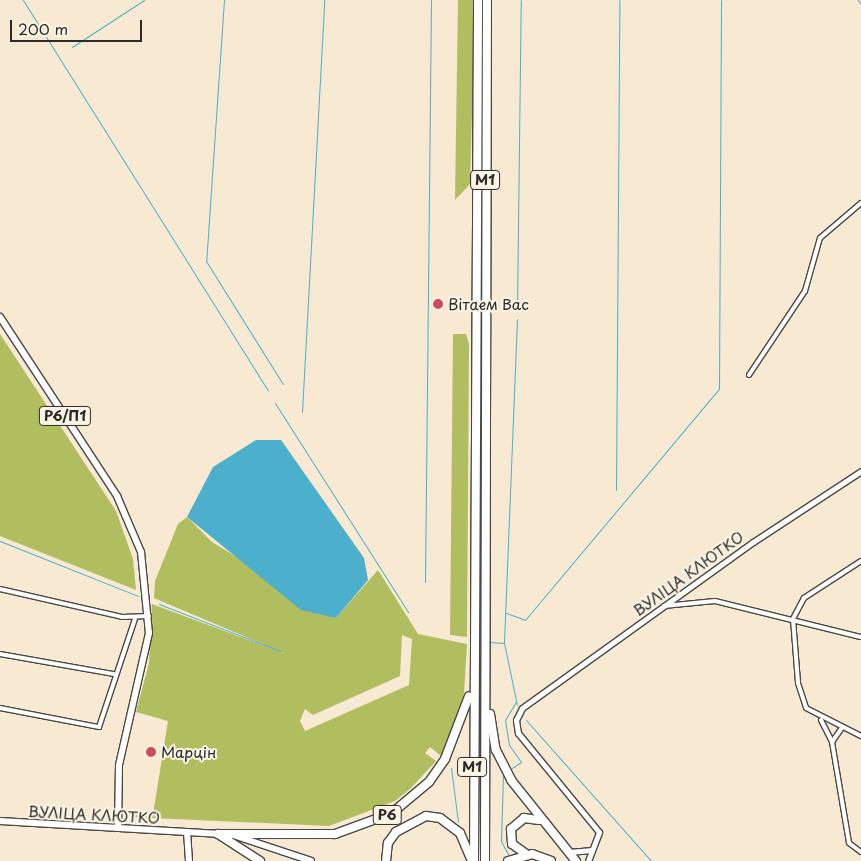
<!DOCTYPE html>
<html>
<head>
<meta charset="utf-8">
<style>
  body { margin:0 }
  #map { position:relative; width:861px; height:861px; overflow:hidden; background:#f7e9d2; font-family:"Playpen Sans",sans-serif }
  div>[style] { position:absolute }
  .green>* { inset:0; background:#b1be5f }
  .water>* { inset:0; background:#4cafcb }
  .stream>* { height:1px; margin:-0.5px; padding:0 0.5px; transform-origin:0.5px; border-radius:0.5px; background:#4cafcb }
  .roads { filter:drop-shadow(1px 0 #4a4844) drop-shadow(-1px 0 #4a4844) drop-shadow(0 1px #4a4844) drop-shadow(0 -1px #4a4844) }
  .minor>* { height:4px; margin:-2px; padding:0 2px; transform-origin:2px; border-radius:2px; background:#fff }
  .tertiary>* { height:5px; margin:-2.5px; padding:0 2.5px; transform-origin:2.5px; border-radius:2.5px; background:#fff }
  .primary>* { height:6px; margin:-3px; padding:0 3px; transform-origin:3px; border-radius:3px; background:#fff }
  .motorway>* { height:8px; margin:-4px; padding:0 4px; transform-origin:4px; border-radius:4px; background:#fff }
  .dots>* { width:14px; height:14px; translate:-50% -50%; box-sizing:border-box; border:2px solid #fcf5e5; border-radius:50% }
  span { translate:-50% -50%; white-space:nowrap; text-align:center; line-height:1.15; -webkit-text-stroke:4px #fcf5e5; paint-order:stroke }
  .shield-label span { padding:1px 4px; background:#fcf5e5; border:1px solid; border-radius:4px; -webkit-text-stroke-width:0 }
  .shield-label { font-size:14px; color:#2b2b2b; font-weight:700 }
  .poi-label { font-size:15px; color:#2b2b2b }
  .left { translate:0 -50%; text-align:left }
  .street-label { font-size:15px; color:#2b2b2b }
  .scale { position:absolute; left:10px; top:20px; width:132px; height:22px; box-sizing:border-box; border:2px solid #2b2b2b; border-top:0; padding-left:6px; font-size:15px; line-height:18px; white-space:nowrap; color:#2b2b2b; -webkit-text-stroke:4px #fcf5e5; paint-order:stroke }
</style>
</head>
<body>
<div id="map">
  <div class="green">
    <i style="clip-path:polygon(458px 0,475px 0,470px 184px,455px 200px)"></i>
    <i style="clip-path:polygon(0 334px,116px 511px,133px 559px,136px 590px,0 536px)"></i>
    <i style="clip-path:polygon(453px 334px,466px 334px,469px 344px,467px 637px,450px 635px)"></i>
    <i style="clip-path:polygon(evenodd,187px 517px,212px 542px,336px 618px,378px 570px,418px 634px,467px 644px,463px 710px,441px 756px,430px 747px,425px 753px,436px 761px,411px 788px,395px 801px,329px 826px,131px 817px,126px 810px,153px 814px,168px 721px,136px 712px,149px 663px,152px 604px,286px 654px,154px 598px,155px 581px,178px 524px,187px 517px,402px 635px,412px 639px,409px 685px,305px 731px,300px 721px,305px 709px,313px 715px,400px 676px,402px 635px)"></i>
  </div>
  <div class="water">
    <i style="clip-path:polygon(256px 440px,281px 440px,364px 558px,368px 580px,336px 618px,301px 610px,187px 517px,213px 467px)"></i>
  </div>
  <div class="stream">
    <i style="left:23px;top:0;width:461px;rotate:57.9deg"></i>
    <i style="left:224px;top:0;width:262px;rotate:93.9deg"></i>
    <i style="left:206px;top:261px;width:145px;rotate:58deg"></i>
    <i style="left:858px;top:0;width:5px;rotate:53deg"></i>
    <i style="left:72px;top:47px;width:86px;rotate:-33.1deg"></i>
    <i style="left:517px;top:308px;width:308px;rotate:-89.3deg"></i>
    <i style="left:517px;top:319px;width:324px;rotate:92.3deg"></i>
    <i style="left:504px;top:643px;width:63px;rotate:78.2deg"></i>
    <i style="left:275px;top:403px;width:248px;rotate:57.5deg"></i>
    <i style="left:302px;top:412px;width:413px;rotate:-86.9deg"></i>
    <i style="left:616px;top:490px;width:490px;rotate:-89.6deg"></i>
    <i style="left:0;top:541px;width:149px;rotate:21.7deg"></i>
    <i style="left:425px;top:582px;width:582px;rotate:-89.41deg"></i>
    <i style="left:159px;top:604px;width:130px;rotate:21.2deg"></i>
    <i style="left:506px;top:613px;width:20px;rotate:20deg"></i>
    <i style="left:525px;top:620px;width:302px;rotate:-50deg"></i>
    <i style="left:719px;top:389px;width:389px;rotate:-89.7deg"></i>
    <i style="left:489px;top:642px;width:15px;rotate:4deg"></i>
    <i style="left:526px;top:720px;width:188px;rotate:48.4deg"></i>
    <i style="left:451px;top:768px;width:54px;rotate:82.6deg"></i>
    <i style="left:512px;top:768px;width:11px;rotate:-34deg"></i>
    <i style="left:521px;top:762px;width:21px;rotate:-125deg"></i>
    <i style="left:509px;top:745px;width:25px;rotate:-99deg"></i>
    <i style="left:505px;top:720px;width:21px;rotate:-59deg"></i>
    <i style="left:503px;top:774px;width:67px;rotate:91.7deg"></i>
    <i style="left:501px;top:841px;width:15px;rotate:62deg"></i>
    <i style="left:723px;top:861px;width:10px"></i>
  </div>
  <div class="roads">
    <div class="minor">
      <i style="left:749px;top:375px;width:101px;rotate:-56.3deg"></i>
      <i style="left:805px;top:291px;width:55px;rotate:-74.2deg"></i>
      <i style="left:820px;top:238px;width:54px;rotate:-40.5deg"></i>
      <i style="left:861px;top:561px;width:68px;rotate:147deg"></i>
      <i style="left:804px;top:598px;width:24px;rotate:118deg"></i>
      <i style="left:793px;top:619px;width:64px;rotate:85.5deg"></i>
      <i style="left:798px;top:683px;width:26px;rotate:72deg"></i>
      <i style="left:806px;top:708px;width:62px;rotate:27deg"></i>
      <i style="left:0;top:589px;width:125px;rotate:12.9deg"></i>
      <i style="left:122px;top:617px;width:27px;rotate:-2deg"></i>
      <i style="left:664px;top:606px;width:51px;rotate:-5.6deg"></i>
      <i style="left:715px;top:601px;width:150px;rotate:13.9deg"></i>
      <i style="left:0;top:654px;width:116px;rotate:10deg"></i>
      <i style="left:0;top:708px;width:101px;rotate:10.9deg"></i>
      <i style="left:99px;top:727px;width:114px;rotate:-71.6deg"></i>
      <i style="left:821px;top:720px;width:25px;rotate:63deg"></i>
      <i style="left:832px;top:742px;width:102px;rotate:80.4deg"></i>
      <i style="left:849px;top:843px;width:15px;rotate:37deg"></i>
      <i style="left:832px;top:742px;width:16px;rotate:-55deg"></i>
    </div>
    <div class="tertiary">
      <i style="left:569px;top:852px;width:23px;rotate:-5deg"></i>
      <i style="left:588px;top:861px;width:31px;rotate:-69deg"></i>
      <i style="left:599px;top:832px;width:128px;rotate:-129.3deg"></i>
      <i style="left:518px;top:733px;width:13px;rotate:-99deg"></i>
      <i style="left:516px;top:720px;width:13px;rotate:-63deg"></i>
      <i style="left:522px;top:708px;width:284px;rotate:-35.7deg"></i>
      <i style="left:753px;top:542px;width:129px;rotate:-33.3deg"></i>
    </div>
    <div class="primary">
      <i style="left:0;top:317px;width:214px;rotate:56.8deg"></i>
      <i style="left:117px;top:496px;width:61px;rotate:66.8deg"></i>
      <i style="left:141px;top:552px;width:81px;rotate:84.4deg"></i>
      <i style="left:149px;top:633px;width:135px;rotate:102.8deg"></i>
      <i style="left:119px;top:765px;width:63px;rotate:90.9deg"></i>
      <i style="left:0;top:821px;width:221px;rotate:3.4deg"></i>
      <i style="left:187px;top:832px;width:29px;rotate:86deg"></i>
      <i style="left:236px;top:836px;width:79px;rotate:18.4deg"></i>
    </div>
    <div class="motorway">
      <i style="left:490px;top:714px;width:36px;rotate:81deg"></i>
      <i style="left:496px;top:750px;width:34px;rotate:63deg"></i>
      <i style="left:511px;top:780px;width:104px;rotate:51.3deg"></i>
      <i style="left:218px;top:834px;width:117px"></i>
      <i style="left:335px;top:834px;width:61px;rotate:-20.2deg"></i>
      <i style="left:392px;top:813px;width:48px;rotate:-40deg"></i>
      <i style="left:429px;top:782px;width:28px;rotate:-55deg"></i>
      <i style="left:445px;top:759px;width:67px;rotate:-69.1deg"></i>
      <i style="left:218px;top:834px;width:50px;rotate:32.7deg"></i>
      <i style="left:526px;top:854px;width:17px;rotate:-144deg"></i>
      <i style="left:512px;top:844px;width:15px;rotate:-94deg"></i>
      <i style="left:511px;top:829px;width:17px;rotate:-40deg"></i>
      <i style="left:524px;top:818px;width:15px;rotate:8deg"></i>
      <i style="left:386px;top:861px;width:18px;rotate:-84deg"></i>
      <i style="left:388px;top:843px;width:14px;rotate:-54deg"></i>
      <i style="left:396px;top:832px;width:34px;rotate:-28deg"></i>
      <i style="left:426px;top:816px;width:14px;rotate:8deg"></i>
      <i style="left:440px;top:818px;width:25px;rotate:37deg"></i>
      <i style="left:460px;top:833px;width:28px;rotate:67deg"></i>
      <i style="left:474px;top:861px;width:861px;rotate:-89.73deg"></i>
      <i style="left:485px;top:861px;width:861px;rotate:-89.87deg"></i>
      <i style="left:508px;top:861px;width:25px;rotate:-16deg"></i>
      <i style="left:532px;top:854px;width:20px;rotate:20deg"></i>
    </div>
  </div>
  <div class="dots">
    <i style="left:438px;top:304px;background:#d1495b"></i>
    <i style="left:151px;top:752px;background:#d1495b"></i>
  </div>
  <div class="shield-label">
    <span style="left:485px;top:180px">М1</span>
    <span style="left:65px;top:416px">Р6/П1</span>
    <span style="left:472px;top:767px">М1</span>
    <span style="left:387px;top:815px">Р6</span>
  </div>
  <div class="poi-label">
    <span class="left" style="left:448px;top:304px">Вітаем Вас</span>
    <span class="left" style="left:161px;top:752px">Марцін</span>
  </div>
  <div class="street-label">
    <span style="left:688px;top:573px;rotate:-36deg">ВУЛІЦА КЛЮТКО</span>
    <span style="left:94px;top:814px;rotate:3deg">ВУЛІЦА КЛЮТКО</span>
  </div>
  <div class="scale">200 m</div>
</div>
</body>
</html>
